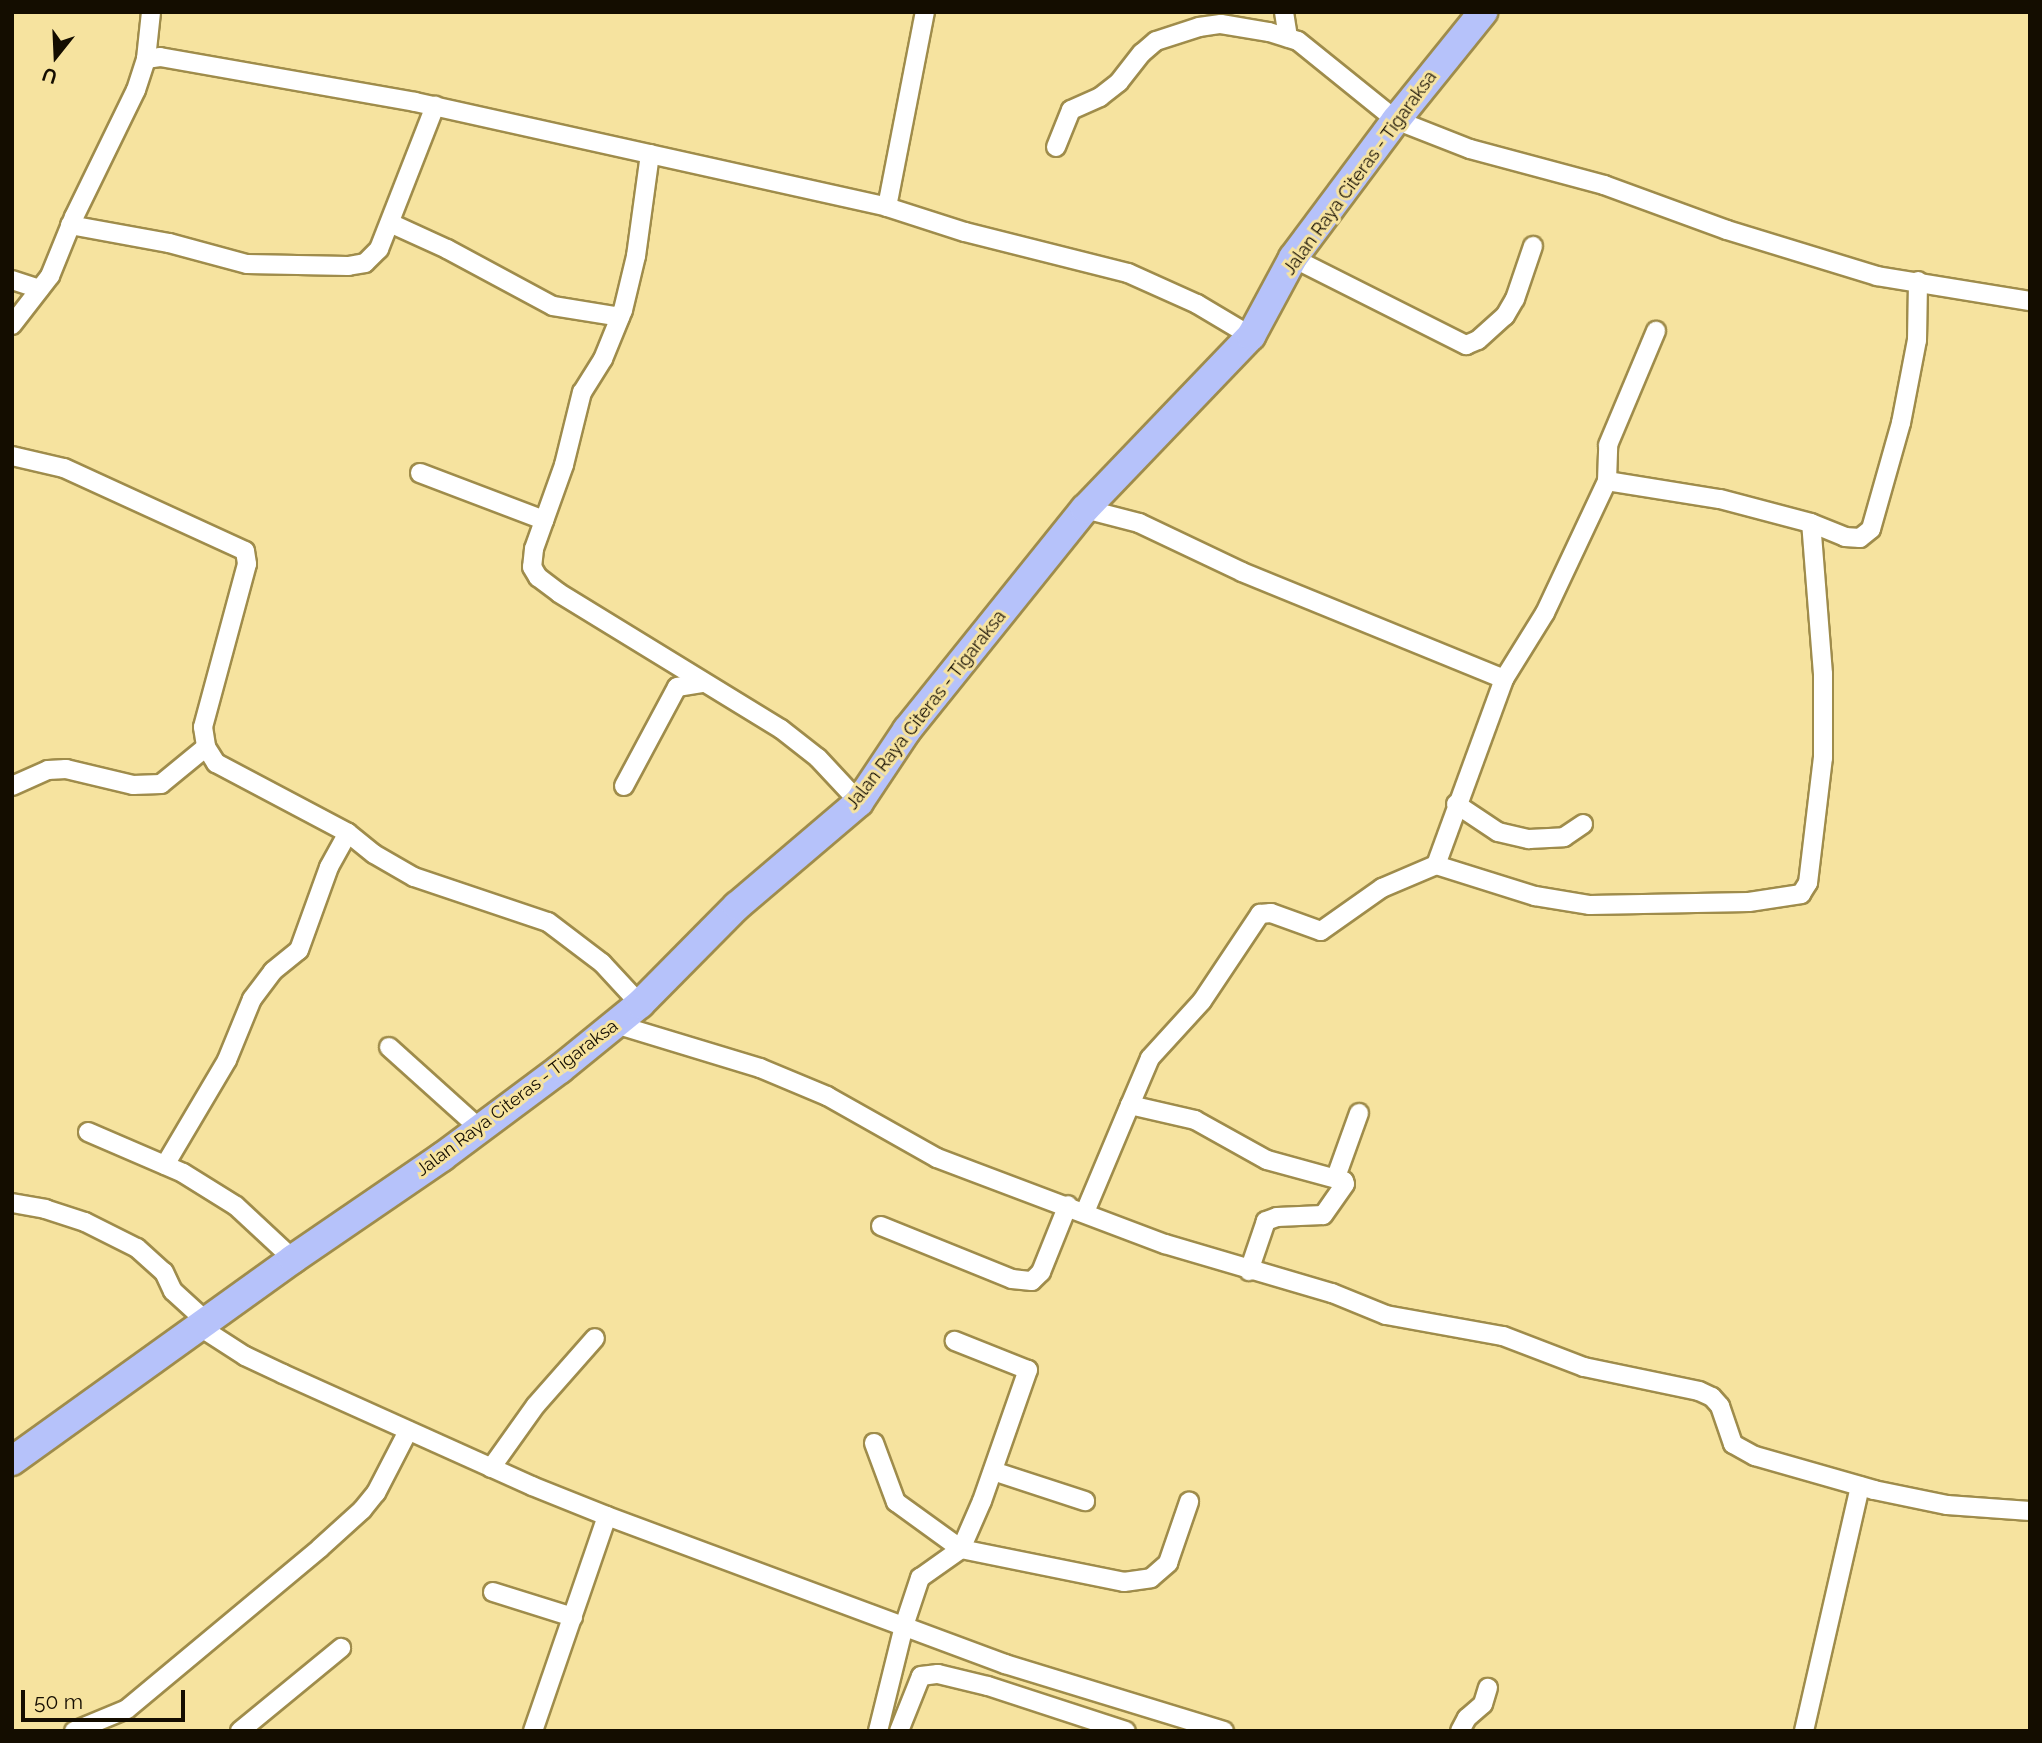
<!DOCTYPE html>
<html>
<head>
<meta charset="utf-8">
<style>
  body { margin:0 }
  #map { position:relative; width:2042px; height:1743px; overflow:hidden; background:#f6e39f; font-family:Raleway,sans-serif }
  div>[style] { position:absolute }
  .roads { filter:drop-shadow(2px 0 #9f8c4b) drop-shadow(-2px 0 #9f8c4b) drop-shadow(0 2px #9f8c4b) drop-shadow(0 -2px #9f8c4b) }
  .minor>* { height:18px; margin:-9px; padding:0 9px; transform-origin:9px; border-radius:9px; background:#fff }
  .primary>* { height:28px; margin:-14px; padding:0 14px; transform-origin:14px; border-radius:14px; background:#b6c2fa }
  span { translate:-50% -50%; white-space:nowrap; text-align:center; line-height:1.15; -webkit-text-stroke:6px #f6e39f; paint-order:stroke }
  .street-label { font-size:18px; color:#140d00 }
  .frame { position:absolute; inset:0; border:14px solid #140d00; pointer-events:none }
  .north { position:absolute; left:21px; top:21px; width:70px; height:70px; -webkit-text-stroke:5px #f6e39f; paint-order:stroke; rotate:198deg; font-size:19px; font-weight:700; line-height:28px; text-align:center; color:#140d00 }
  .north::after { content:''; display:block; margin:auto; width:24px; height:32px; background:#140d00; clip-path:polygon(50% 0,100% 100%,50% 72%,0 100%) }
  .scale { position:absolute; left:21px; top:1690px; width:164px; height:32px; box-sizing:border-box; border:4px solid #140d00; border-top:0; padding-left:9px; font-size:21px; line-height:24px; white-space:nowrap; color:#140d00; -webkit-text-stroke:5px #f6e39f; paint-order:stroke }
</style>
</head>
<body>
<div id="map">
  <div class="roads">
    <div class="minor">
      <i style="left:1284px;top:12px;width:26px;rotate:81deg"></i>
      <i style="left:146px;top:59px;width:14px;rotate:-8deg"></i>
      <i style="left:160px;top:57px;width:259px;rotate:10deg"></i>
      <i style="left:415px;top:102px;width:484px;rotate:12.5deg"></i>
      <i style="left:887px;top:207px;width:82px;rotate:17.8deg"></i>
      <i style="left:965px;top:232px;width:168px;rotate:14.1deg"></i>
      <i style="left:1128px;top:273px;width:76px;rotate:24.2deg"></i>
      <i style="left:1197px;top:304px;width:63px;rotate:30.7deg"></i>
      <i style="left:1056px;top:147px;width:40px;rotate:-68deg"></i>
      <i style="left:1071px;top:110px;width:32px;rotate:-24deg"></i>
      <i style="left:1100px;top:97px;width:24px;rotate:-38deg"></i>
      <i style="left:1119px;top:82px;width:37px;rotate:-52deg"></i>
      <i style="left:1142px;top:53px;width:18px;rotate:-41deg"></i>
      <i style="left:1156px;top:41px;width:45px;rotate:-18deg"></i>
      <i style="left:1199px;top:27px;width:22px;rotate:-8deg"></i>
      <i style="left:1221px;top:24px;width:49px;rotate:9.5deg"></i>
      <i style="left:1269px;top:32px;width:30px;rotate:17deg"></i>
      <i style="left:1298px;top:41px;width:126px;rotate:38.9deg"></i>
      <i style="left:1396px;top:120px;width:79px;rotate:21.4deg"></i>
      <i style="left:1470px;top:149px;width:139px;rotate:15deg"></i>
      <i style="left:1604px;top:185px;width:131px;rotate:20.1deg"></i>
      <i style="left:1727px;top:230px;width:157px;rotate:17deg"></i>
      <i style="left:1877px;top:276px;width:155px;rotate:9.3deg"></i>
      <i style="left:650px;top:154px;width:103px;rotate:97.8deg"></i>
      <i style="left:636px;top:256px;width:56px;rotate:103.5deg"></i>
      <i style="left:623px;top:310px;width:53px;rotate:112.2deg"></i>
      <i style="left:603px;top:359px;width:39px;rotate:122deg"></i>
      <i style="left:582px;top:392px;width:75px;rotate:103.9deg"></i>
      <i style="left:564px;top:465px;width:89px;rotate:109.7deg"></i>
      <i style="left:534px;top:549px;width:18px;rotate:96deg"></i>
      <i style="left:532px;top:567px;width:12px;rotate:59deg"></i>
      <i style="left:538px;top:577px;width:26px;rotate:37deg"></i>
      <i style="left:559px;top:593px;width:260px;rotate:31.5deg"></i>
      <i style="left:781px;top:729px;width:47px;rotate:38.1deg"></i>
      <i style="left:818px;top:758px;width:60px;rotate:47deg"></i>
      <i style="left:887px;top:207px;width:199px;rotate:-79deg"></i>
      <i style="left:390px;top:223px;width:63px;rotate:24.5deg"></i>
      <i style="left:447px;top:249px;width:120px;rotate:28.3deg"></i>
      <i style="left:553px;top:306px;width:68px;rotate:9.3deg"></i>
      <i style="left:70px;top:225px;width:101px;rotate:10.3deg"></i>
      <i style="left:169px;top:243px;width:81px;rotate:15.1deg"></i>
      <i style="left:247px;top:264px;width:101px;rotate:1.1deg"></i>
      <i style="left:348px;top:266px;width:17px;rotate:-10deg"></i>
      <i style="left:365px;top:263px;width:20px;rotate:-45deg"></i>
      <i style="left:379px;top:249px;width:154px;rotate:-68.6deg"></i>
      <i style="left:1293px;top:258px;width:194px;rotate:26.7deg"></i>
      <i style="left:1466px;top:345px;width:13px;rotate:-23deg"></i>
      <i style="left:1478px;top:340px;width:36px;rotate:-42deg"></i>
      <i style="left:1505px;top:316px;width:20px;rotate:-60deg"></i>
      <i style="left:1515px;top:299px;width:56px;rotate:-71.2deg"></i>
      <i style="left:12px;top:280px;width:29px;rotate:18deg"></i>
      <i style="left:12px;top:325px;width:62px;rotate:-52.2deg"></i>
      <i style="left:50px;top:276px;width:64px;rotate:-67.9deg"></i>
      <i style="left:74px;top:217px;width:141px;rotate:-64deg"></i>
      <i style="left:136px;top:90px;width:33px;rotate:-72deg"></i>
      <i style="left:146px;top:59px;width:47px;rotate:-83.9deg"></i>
      <i style="left:12px;top:456px;width:53px;rotate:13deg"></i>
      <i style="left:64px;top:468px;width:199px;rotate:24.6deg"></i>
      <i style="left:245px;top:551px;width:13px;rotate:81deg"></i>
      <i style="left:247px;top:564px;width:169px;rotate:105.1deg"></i>
      <i style="left:203px;top:727px;width:20px;rotate:81deg"></i>
      <i style="left:206px;top:747px;width:19px;rotate:58deg"></i>
      <i style="left:216px;top:763px;width:149px;rotate:27.9deg"></i>
      <i style="left:348px;top:833px;width:33px;rotate:39deg"></i>
      <i style="left:374px;top:854px;width:46px;rotate:29.9deg"></i>
      <i style="left:414px;top:877px;width:141px;rotate:18.6deg"></i>
      <i style="left:548px;top:922px;width:68px;rotate:37.2deg"></i>
      <i style="left:602px;top:963px;width:56px;rotate:47.2deg"></i>
      <i style="left:420px;top:473px;width:133px;rotate:20.8deg"></i>
      <i style="left:1607px;top:481px;width:114px;rotate:9.1deg"></i>
      <i style="left:1720px;top:499px;width:94px;rotate:14.8deg"></i>
      <i style="left:1811px;top:523px;width:37px;rotate:22deg"></i>
      <i style="left:1845px;top:537px;width:15px;rotate:4deg"></i>
      <i style="left:1860px;top:538px;width:14px;rotate:-39deg"></i>
      <i style="left:1871px;top:529px;width:110px;rotate:-74.2deg"></i>
      <i style="left:1901px;top:423px;width:85px;rotate:-79.1deg"></i>
      <i style="left:1917px;top:340px;width:59px;rotate:-89deg"></i>
      <i style="left:1085px;top:509px;width:56px;rotate:14.5deg"></i>
      <i style="left:1139px;top:523px;width:114px;rotate:25.4deg"></i>
      <i style="left:1242px;top:572px;width:283px;rotate:22.2deg"></i>
      <i style="left:12px;top:786px;width:39px;rotate:-24deg"></i>
      <i style="left:48px;top:770px;width:18px;rotate:-3deg"></i>
      <i style="left:66px;top:769px;width:69px;rotate:13.4deg"></i>
      <i style="left:133px;top:785px;width:28px;rotate:-2deg"></i>
      <i style="left:161px;top:784px;width:58px;rotate:-39.4deg"></i>
      <i style="left:624px;top:786px;width:112px;rotate:-61.8deg"></i>
      <i style="left:677px;top:687px;width:25px;rotate:-9deg"></i>
      <i style="left:1456px;top:804px;width:50px;rotate:33.7deg"></i>
      <i style="left:1498px;top:832px;width:32px;rotate:13deg"></i>
      <i style="left:1529px;top:839px;width:35px;rotate:-3deg"></i>
      <i style="left:1564px;top:837px;width:23px;rotate:-34deg"></i>
      <i style="left:1436px;top:865px;width:104px;rotate:17.4deg"></i>
      <i style="left:1535px;top:896px;width:56px;rotate:9.3deg"></i>
      <i style="left:1590px;top:905px;width:159px;rotate:-1.1deg"></i>
      <i style="left:1749px;top:902px;width:53px;rotate:-8.7deg"></i>
      <i style="left:1801px;top:894px;width:13px;rotate:-58deg"></i>
      <i style="left:1808px;top:883px;width:126px;rotate:-83.2deg"></i>
      <i style="left:1823px;top:758px;width:84px;rotate:-90deg"></i>
      <i style="left:1823px;top:674px;width:151px;rotate:-94.5deg"></i>
      <i style="left:615px;top:1024px;width:152px;rotate:16.9deg"></i>
      <i style="left:760px;top:1068px;width:73px;rotate:22.7deg"></i>
      <i style="left:827px;top:1096px;width:126px;rotate:29.4deg"></i>
      <i style="left:937px;top:1158px;width:244px;rotate:20.7deg"></i>
      <i style="left:1165px;top:1244px;width:174px;rotate:16.4deg"></i>
      <i style="left:1332px;top:1293px;width:58px;rotate:22.2deg"></i>
      <i style="left:1386px;top:1315px;width:119px;rotate:10.2deg"></i>
      <i style="left:1503px;top:1336px;width:87px;rotate:20.9deg"></i>
      <i style="left:1584px;top:1367px;width:117px;rotate:11.8deg"></i>
      <i style="left:1699px;top:1391px;width:14px;rotate:25deg"></i>
      <i style="left:1712px;top:1397px;width:12px;rotate:48deg"></i>
      <i style="left:1720px;top:1406px;width:40px;rotate:71.1deg"></i>
      <i style="left:1733px;top:1444px;width:25px;rotate:29deg"></i>
      <i style="left:1755px;top:1456px;width:124px;rotate:15.9deg"></i>
      <i style="left:1874px;top:1490px;width:75px;rotate:11.6deg"></i>
      <i style="left:1947px;top:1505px;width:83px;rotate:4.1deg"></i>
      <i style="left:389px;top:1047px;width:122px;rotate:42deg"></i>
      <i style="left:1130px;top:1105px;width:51px;rotate:-66.9deg"></i>
      <i style="left:1150px;top:1058px;width:77px;rotate:-47.6deg"></i>
      <i style="left:1202px;top:1001px;width:105px;rotate:-56.3deg"></i>
      <i style="left:1260px;top:914px;width:11px;rotate:-5deg"></i>
      <i style="left:1271px;top:913px;width:53px;rotate:19.8deg"></i>
      <i style="left:1321px;top:931px;width:75px;rotate:-35.2deg"></i>
      <i style="left:1382px;top:888px;width:59px;rotate:-23.1deg"></i>
      <i style="left:1436px;top:865px;width:198px;rotate:-69.9deg"></i>
      <i style="left:1504px;top:679px;width:78px;rotate:-58.2deg"></i>
      <i style="left:1545px;top:613px;width:146px;rotate:-64.8deg"></i>
      <i style="left:1607px;top:481px;width:36px;rotate:-88deg"></i>
      <i style="left:1608px;top:445px;width:124px;rotate:-67.2deg"></i>
      <i style="left:88px;top:1132px;width:103px;rotate:23.3deg"></i>
      <i style="left:183px;top:1173px;width:62px;rotate:31.9deg"></i>
      <i style="left:236px;top:1206px;width:78px;rotate:42.9deg"></i>
      <i style="left:165px;top:1165px;width:122px;rotate:-59.4deg"></i>
      <i style="left:227px;top:1060px;width:66px;rotate:-67.7deg"></i>
      <i style="left:252px;top:999px;width:35px;rotate:-53deg"></i>
      <i style="left:273px;top:971px;width:33px;rotate:-39deg"></i>
      <i style="left:299px;top:950px;width:88px;rotate:-70.1deg"></i>
      <i style="left:329px;top:867px;width:39px;rotate:-61deg"></i>
      <i style="left:1336px;top:1177px;width:68px;rotate:-70.2deg"></i>
      <i style="left:12px;top:1203px;width:34px;rotate:10deg"></i>
      <i style="left:45px;top:1209px;width:42px;rotate:18deg"></i>
      <i style="left:85px;top:1222px;width:58px;rotate:26.6deg"></i>
      <i style="left:137px;top:1248px;width:36px;rotate:42deg"></i>
      <i style="left:164px;top:1272px;width:21px;rotate:65deg"></i>
      <i style="left:173px;top:1291px;width:46px;rotate:42.4deg"></i>
      <i style="left:1085px;top:1212px;width:116px;rotate:-67.2deg"></i>
      <i style="left:1130px;top:1105px;width:67px;rotate:13deg"></i>
      <i style="left:1195px;top:1120px;width:82px;rotate:29.1deg"></i>
      <i style="left:1267px;top:1160px;width:80px;rotate:15.3deg"></i>
      <i style="left:1344px;top:1181px;width:3px;rotate:72deg"></i>
      <i style="left:1345px;top:1184px;width:38px;rotate:125deg"></i>
      <i style="left:1323px;top:1215px;width:46px;rotate:177.5deg"></i>
      <i style="left:1277px;top:1217px;width:12px;rotate:160deg"></i>
      <i style="left:1266px;top:1221px;width:53px;rotate:108.8deg"></i>
      <i style="left:881px;top:1226px;width:141px;rotate:22deg"></i>
      <i style="left:1012px;top:1279px;width:20px;rotate:6deg"></i>
      <i style="left:1032px;top:1281px;width:13px;rotate:-45deg"></i>
      <i style="left:1041px;top:1272px;width:72px;rotate:-68.1deg"></i>
      <i style="left:200px;top:1327px;width:54px;rotate:32.8deg"></i>
      <i style="left:245px;top:1356px;width:42px;rotate:25.3deg"></i>
      <i style="left:283px;top:1374px;width:273px;rotate:24.2deg"></i>
      <i style="left:532px;top:1486px;width:81px;rotate:21.8deg"></i>
      <i style="left:607px;top:1516px;width:425px;rotate:20.4deg"></i>
      <i style="left:1005px;top:1664px;width:229px;rotate:17deg"></i>
      <i style="left:874px;top:1443px;width:63px;rotate:69.6deg"></i>
      <i style="left:896px;top:1502px;width:80px;rotate:35.9deg"></i>
      <i style="left:961px;top:1549px;width:166px;rotate:11.4deg"></i>
      <i style="left:1124px;top:1582px;width:27px;rotate:-8deg"></i>
      <i style="left:1151px;top:1578px;width:23px;rotate:-41deg"></i>
      <i style="left:1168px;top:1563px;width:65px;rotate:-71deg"></i>
      <i style="left:491px;top:1468px;width:77px;rotate:-54.5deg"></i>
      <i style="left:536px;top:1405px;width:89px;rotate:-48.6deg"></i>
      <i style="left:993px;top:1471px;width:97px;rotate:18.1deg"></i>
      <i style="left:493px;top:1592px;width:84px;rotate:17.4deg"></i>
      <i style="left:74px;top:1731px;width:57px;rotate:-22.5deg"></i>
      <i style="left:127px;top:1709px;width:251px;rotate:-39.8deg"></i>
      <i style="left:320px;top:1548px;width:57px;rotate:-42.1deg"></i>
      <i style="left:362px;top:1510px;width:22px;rotate:-51deg"></i>
      <i style="left:376px;top:1493px;width:70px;rotate:-62.7deg"></i>
      <i style="left:240px;top:1731px;width:131px;rotate:-39.4deg"></i>
      <i style="left:533px;top:1731px;width:227px;rotate:-71deg"></i>
      <i style="left:878px;top:1731px;width:108px;rotate:-76.1deg"></i>
      <i style="left:904px;top:1626px;width:51px;rotate:-71.6deg"></i>
      <i style="left:920px;top:1578px;width:50px;rotate:-35.3deg"></i>
      <i style="left:961px;top:1549px;width:52px;rotate:-66.4deg"></i>
      <i style="left:982px;top:1501px;width:139px;rotate:-70.7deg"></i>
      <i style="left:1028px;top:1370px;width:79px;rotate:-158.3deg"></i>
      <i style="left:899px;top:1731px;width:59px;rotate:-68.2deg"></i>
      <i style="left:921px;top:1676px;width:17px;rotate:-7deg"></i>
      <i style="left:938px;top:1674px;width:51px;rotate:13.5deg"></i>
      <i style="left:988px;top:1686px;width:145px;rotate:18.1deg"></i>
      <i style="left:1460px;top:1731px;width:15px;rotate:-62deg"></i>
      <i style="left:1467px;top:1718px;width:21px;rotate:-41deg"></i>
      <i style="left:1483px;top:1704px;width:17px;rotate:-73deg"></i>
      <i style="left:1804px;top:1731px;width:251px;rotate:-77.1deg"></i>
    </div>
    <div class="primary">
      <i style="left:12px;top:1461px;width:346px;rotate:-35.7deg"></i>
      <i style="left:293px;top:1259px;width:181px;rotate:-34.4deg"></i>
      <i style="left:442px;top:1157px;width:147px;rotate:-36.7deg"></i>
      <i style="left:560px;top:1069px;width:103px;rotate:-39.1deg"></i>
      <i style="left:640px;top:1004px;width:138px;rotate:-45.3deg"></i>
      <i style="left:737px;top:906px;width:160px;rotate:-40.4deg"></i>
      <i style="left:859px;top:802px;width:87px;rotate:-56.3deg"></i>
      <i style="left:907px;top:730px;width:284px;rotate:-51.2deg"></i>
      <i style="left:1085px;top:509px;width:240px;rotate:-46.2deg"></i>
      <i style="left:1251px;top:336px;width:89px;rotate:-61.7deg"></i>
      <i style="left:1293px;top:258px;width:172px;rotate:-53.3deg"></i>
      <i style="left:1396px;top:120px;width:139px;rotate:-51.1deg"></i>
    </div>
  </div>
  <div class="street-label">
    <span style="left:1360px;top:173px;rotate:-54deg">Jalan Raya Citeras - Tigaraksa</span>
    <span style="left:926px;top:710px;rotate:-52deg">Jalan Raya Citeras - Tigaraksa</span>
    <span style="left:517px;top:1098px;rotate:-37deg">Jalan Raya Citeras - Tigaraksa</span>
  </div>
  <div class="frame"></div>
  <div class="north">U</div>
  <div class="scale">50 m</div>
</div>
</body>
</html>
